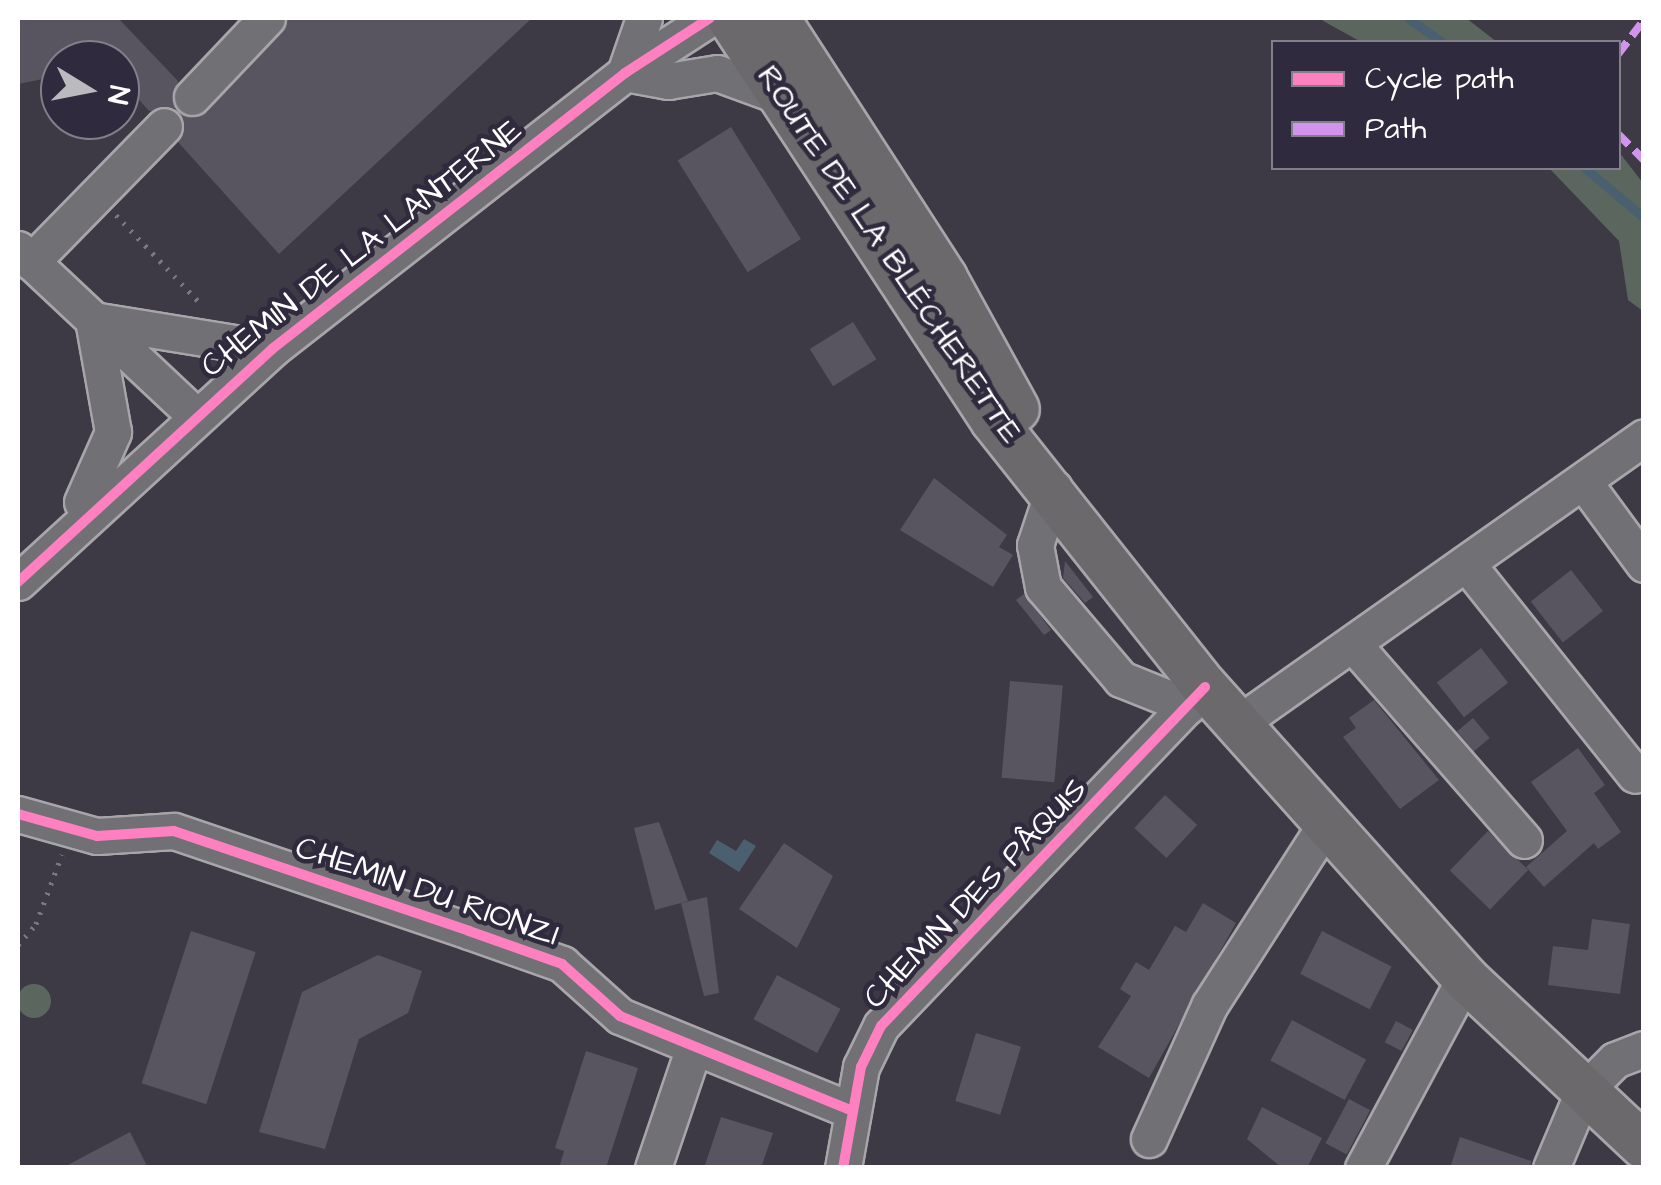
<!DOCTYPE html>
<html>
<head>
<meta charset="utf-8">
<style>
  body { margin:0 }
  #map { position:relative; width:1661px; height:1185px; overflow:hidden; background:#3d3a45; font-family:"Architects Daughter",sans-serif }
  div>[style] { position:absolute }
  .green>* { inset:0; background:#5a665e }
  .round { border-radius:50% }
  .water>* { inset:0; background:#4a6071 }
  .stream>* { height:9px; margin:-4.5px; padding:0 4.5px; transform-origin:4.5px; border-radius:4.5px; background:#4a6071 }
  .building>* { inset:0; background:#585560; transform-origin:0 0 }
  .path>* { height:5px; margin-top:-2.5px; transform-origin:0; background:repeating-linear-gradient(90deg,#79787d 0 2.5px,transparent 0 10.5px) }
  .roads { filter:drop-shadow(2px 0 #a8a6ab) drop-shadow(-2px 0 #a8a6ab) drop-shadow(0 2px #a8a6ab) drop-shadow(0 -2px #a8a6ab) }
  .minor>* { height:35px; margin:-17.5px; padding:0 17.5px; transform-origin:17.5px; border-radius:17.5px; background:#717074 }
  .major>* { height:45px; margin:-22.5px; padding:0 22.5px; transform-origin:22.5px; border-radius:22.5px; background:#6c696c }
  .quiet>* { height:8px; margin-top:-4px; transform-origin:0; background:repeating-linear-gradient(90deg,#d193ec 0 15px,transparent 0 23px) }
  .cycleway>* { height:10px; margin:-5px; padding:0 5px; transform-origin:5px; border-radius:5px; background:#ff80c0 }
  span { translate:-50% -50%; white-space:nowrap; text-align:center; line-height:1.15; -webkit-text-stroke:9px #2f2a3d; paint-order:stroke }
  .street-label { font-size:32px; color:#fff }
  .frame { position:absolute; inset:0; border:20px solid #fff; pointer-events:none }
  .legend { position:absolute; left:1271px; top:40px; width:350px; height:130px; box-sizing:border-box; background:#2f2a3d; border:2px solid #827f8b; margin:0; padding:12px 18px; list-style:none; font-size:30px; color:#fff }
  .legend li { display:flex; align-items:center; gap:20px; height:50px }
  .legend b { width:50px; border:2px solid #827f8b }
  .north { position:absolute; left:40px; top:40px; width:100px; height:100px; box-sizing:border-box; background:#2f2a3d; border:2px solid #827f8b; border-radius:50%; rotate:100deg; font-size:28px; font-weight:700; line-height:40px; text-align:center; color:#fff }
  .north::after { content:''; display:block; margin:auto; width:35px; height:45px; background:#bbbabe; clip-path:polygon(50% 0,100% 100%,50% 72%,0 100%) }
</style>
</head>
<body>
<div id="map">
  <div class="green">
    <i style="clip-path:polygon(1318px 18px,1466px 18px,1497px 42px,1361px 42px)"></i>
    <i style="clip-path:polygon(1619px 152px,1643px 183px,1643px 311px,1628px 300px,1619px 241px,1549px 168px,1618px 168px)"></i>
    <i class="round" style="left:17px;top:984px;width:34px;height:34px"></i>
  </div>
  <div class="water">
    <i style="clip-path:polygon(744px 839px,756px 846px,739px 872px,709px 853px,717px 840px,736px 851px)"></i>
  </div>
  <div class="stream">
    <i style="left:1408px;top:18px;width:42px;rotate:35.2deg"></i>
    <i style="left:1585px;top:168px;width:77px;rotate:40.3deg"></i>
  </div>
  <div class="building">
    <i style="clip-path:polygon(18px 18px,118px 18px,178px 81px,175px 108px,149px 111px,120px 78px,120px 60px,60px 60px,48px 78px,18px 84px)"></i>
    <i style="clip-path:polygon(288px 18px,532px 18px,279px 254px,178px 142px,181px 115px,207px 112px)"></i>
    <i style="left:731px;top:127px;width:132px;height:63px;rotate:58deg"></i>
    <i style="left:853px;top:322px;width:44px;height:51px;rotate:58deg"></i>
    <i style="clip-path:polygon(934px 478px,1007px 535px,999px 547px,1013px 555px,993px 587px,900px 530px)"></i>
    <i style="clip-path:polygon(1065px 561px,1093px 597px,1085px 603px,1063px 578px)"></i>
    <i style="left:1571px;top:570px;width:52px;height:51px;rotate:52deg"></i>
    <i style="clip-path:polygon(1024px 594px,1051px 630px,1044px 635px,1016px 600px)"></i>
    <i style="left:1481px;top:648px;width:44px;height:56px;rotate:52deg"></i>
    <i style="left:1010px;top:681px;width:53px;height:97px;rotate:5deg"></i>
    <i style="clip-path:polygon(1374px 700px,1439px 780px,1400px 809px,1343px 737px,1356px 728px,1349px 718px)"></i>
    <i style="left:1473px;top:718px;width:26px;height:21px;rotate:50deg"></i>
    <i style="clip-path:polygon(1578px 748px,1605px 785px,1594px 793px,1621px 832px,1598px 849px,1594px 843px,1544px 887px,1526px 867px,1567px 831px,1531px 782px)"></i>
    <i style="left:1165px;top:795px;width:44px;height:45px;rotate:43deg"></i>
    <i style="clip-path:polygon(659px 822px,688px 901px,655px 910px,634px 828px)"></i>
    <i style="left:1488px;top:831px;width:56px;height:55px;rotate:44deg"></i>
    <i style="clip-path:polygon(784px 843px,833px 876px,797px 948px,739px 909px)"></i>
    <i style="clip-path:polygon(707px 897px,719px 993px,704px 996px,681px 903px)"></i>
    <i style="clip-path:polygon(1203px 903px,1236px 923px,1149px 1078px,1098px 1047px,1131px 996px,1120px 989px,1136px 962px,1149px 970px,1175px 926px,1186px 932px)"></i>
    <i style="clip-path:polygon(1592px 919px,1630px 924px,1620px 994px,1548px 985px,1553px 946px,1588px 950px)"></i>
    <i style="left:191px;top:931px;width:68px;height:160px;rotate:18deg"></i>
    <i style="left:1322px;top:931px;width:78px;height:48px;rotate:27deg"></i>
    <i style="clip-path:polygon(378px 955px,422px 971px,408px 1013px,359px 1039px,325px 1149px,259px 1132px,302px 992px)"></i>
    <i style="left:777px;top:975px;width:72px;height:50px;rotate:28deg"></i>
    <i style="left:1292px;top:1020px;width:84px;height:46px;rotate:28deg"></i>
    <i style="left:1396px;top:1021px;width:19px;height:24px;rotate:28deg"></i>
    <i style="left:976px;top:1033px;width:47px;height:71px;rotate:17deg"></i>
    <i style="clip-path:polygon(586px 1051px,638px 1068px,606px 1168px,559px 1168px,564px 1151px,555px 1148px)"></i>
    <i style="left:1349px;top:1099px;width:24px;height:50px;rotate:28deg"></i>
    <i style="clip-path:polygon(1262px 1107px,1322px 1138px,1307px 1168px,1282px 1168px,1247px 1139px)"></i>
    <i style="clip-path:polygon(721px 1117px,773px 1133px,761px 1168px,704px 1168px)"></i>
    <i style="clip-path:polygon(130px 1132px,148px 1168px,62px 1168px)"></i>
    <i style="clip-path:polygon(1460px 1137px,1531px 1161px,1530px 1168px,1450px 1168px)"></i>
  </div>
  <div class="path">
    <i style="left:116px;top:215px;width:124px;rotate:46.3deg"></i>
    <i style="left:18px;top:945px;width:28px;rotate:-49deg"></i>
    <i style="left:36px;top:924px;width:74px;rotate:-69.4deg"></i>
  </div>
  <div class="roads">
    <div class="minor">
      <i style="left:625px;top:73px;width:44px;rotate:10.5deg"></i>
      <i style="left:668px;top:81px;width:50px;rotate:-9.3deg"></i>
      <i style="left:717px;top:73px;width:67px;rotate:20.1deg"></i>
      <i style="left:625px;top:73px;width:58px;rotate:-70.9deg"></i>
      <i style="left:192px;top:97px;width:109px;rotate:-46.5deg"></i>
      <i style="left:18px;top:249px;width:241px;rotate:43.2deg"></i>
      <i style="left:31px;top:262px;width:190px;rotate:-45.6deg"></i>
      <i style="left:1583px;top:481px;width:103px;rotate:53.7deg"></i>
      <i style="left:1054px;top:488px;width:60px;rotate:108.4deg"></i>
      <i style="left:1035px;top:545px;width:43px;rotate:79.2deg"></i>
      <i style="left:1043px;top:587px;width:121px;rotate:49.7deg"></i>
      <i style="left:1121px;top:679px;width:72px;rotate:21.9deg"></i>
      <i style="left:82px;top:502px;width:77px;rotate:-66.1deg"></i>
      <i style="left:113px;top:432px;width:114px;rotate:-100.1deg"></i>
      <i style="left:93px;top:320px;width:181px;rotate:9.2deg"></i>
      <i style="left:1466px;top:563px;width:271px;rotate:51.4deg"></i>
      <i style="left:18px;top:582px;width:345px;rotate:-42.5deg"></i>
      <i style="left:272px;top:349px;width:448px;rotate:-38deg"></i>
      <i style="left:625px;top:73px;width:101px;rotate:-32.9deg"></i>
      <i style="left:1353px;top:644px;width:260px;rotate:48.9deg"></i>
      <i style="left:1236px;top:725px;width:499px;rotate:-35.2deg"></i>
      <i style="left:18px;top:814px;width:82px;rotate:15.6deg"></i>
      <i style="left:97px;top:836px;width:77px;rotate:-3.7deg"></i>
      <i style="left:174px;top:831px;width:311px;rotate:18.7deg"></i>
      <i style="left:469px;top:931px;width:99px;rotate:19.5deg"></i>
      <i style="left:562px;top:964px;width:78px;rotate:41.9deg"></i>
      <i style="left:620px;top:1016px;width:248px;rotate:22.2deg"></i>
      <i style="left:1149px;top:1139px;width:146px;rotate:-65.7deg"></i>
      <i style="left:1209px;top:1006px;width:213px;rotate:-57.3deg"></i>
      <i style="left:653px;top:1168px;width:128px;rotate:-71.3deg"></i>
      <i style="left:843px;top:1168px;width:103px;rotate:-79.9deg"></i>
      <i style="left:861px;top:1067px;width:46px;rotate:-64deg"></i>
      <i style="left:881px;top:1026px;width:469px;rotate:-46.3deg"></i>
      <i style="left:1363px;top:1168px;width:216px;rotate:-61.8deg"></i>
      <i style="left:1551px;top:1168px;width:82px;rotate:-67.2deg"></i>
      <i style="left:1583px;top:1092px;width:45px;rotate:-45deg"></i>
      <i style="left:1615px;top:1060px;width:31px;rotate:-21deg"></i>
    </div>
    <div class="major">
      <i style="left:730px;top:18px;width:480px;rotate:56.8deg"></i>
      <i style="left:993px;top:420px;width:341px;rotate:51.6deg"></i>
      <i style="left:1205px;top:687px;width:390px;rotate:48.2deg"></i>
      <i style="left:1465px;top:978px;width:245px;rotate:43.2deg"></i>
      <i style="left:776px;top:18px;width:310px;rotate:57.1deg"></i>
      <i style="left:944px;top:278px;width:149px;rotate:61.2deg"></i>
    </div>
  </div>
  <div class="quiet">
    <i style="left:1618px;top:54px;width:43px;rotate:-52.6deg"></i>
    <i style="left:1618px;top:134px;width:37px;rotate:45deg"></i>
  </div>
  <div class="cycleway">
    <i style="left:18px;top:582px;width:345px;rotate:-42.5deg"></i>
    <i style="left:272px;top:349px;width:448px;rotate:-38deg"></i>
    <i style="left:625px;top:73px;width:101px;rotate:-32.9deg"></i>
    <i style="left:18px;top:814px;width:82px;rotate:15.6deg"></i>
    <i style="left:97px;top:836px;width:77px;rotate:-3.7deg"></i>
    <i style="left:174px;top:831px;width:311px;rotate:18.7deg"></i>
    <i style="left:469px;top:931px;width:99px;rotate:19.5deg"></i>
    <i style="left:562px;top:964px;width:78px;rotate:41.9deg"></i>
    <i style="left:620px;top:1016px;width:248px;rotate:22.2deg"></i>
    <i style="left:843px;top:1168px;width:103px;rotate:-79.9deg"></i>
    <i style="left:861px;top:1067px;width:46px;rotate:-64deg"></i>
    <i style="left:881px;top:1026px;width:469px;rotate:-46.3deg"></i>
  </div>
  <div class="street-label">
    <span style="left:362px;top:249px;rotate:-38deg">CHEMIN DE LA LANTERNE</span>
    <span style="left:889px;top:255px;rotate:56deg">ROUTE DE LA BLÉCHERETTE</span>
    <span style="left:427px;top:892px;rotate:19deg">CHEMIN DU RIONZI</span>
    <span style="left:976px;top:894px;rotate:-46deg">CHEMIN DES PÂQUIS</span>
  </div>
  <div class="frame"></div>
  <ul class="legend">
  <li><b style="height:12px;background:#ff80c0"></b>Cycle path</li>
  <li><b style="height:12px;background:#d193ec"></b>Path</li>
  </ul>
  <div class="north">N</div>
</div>
</body>
</html>
